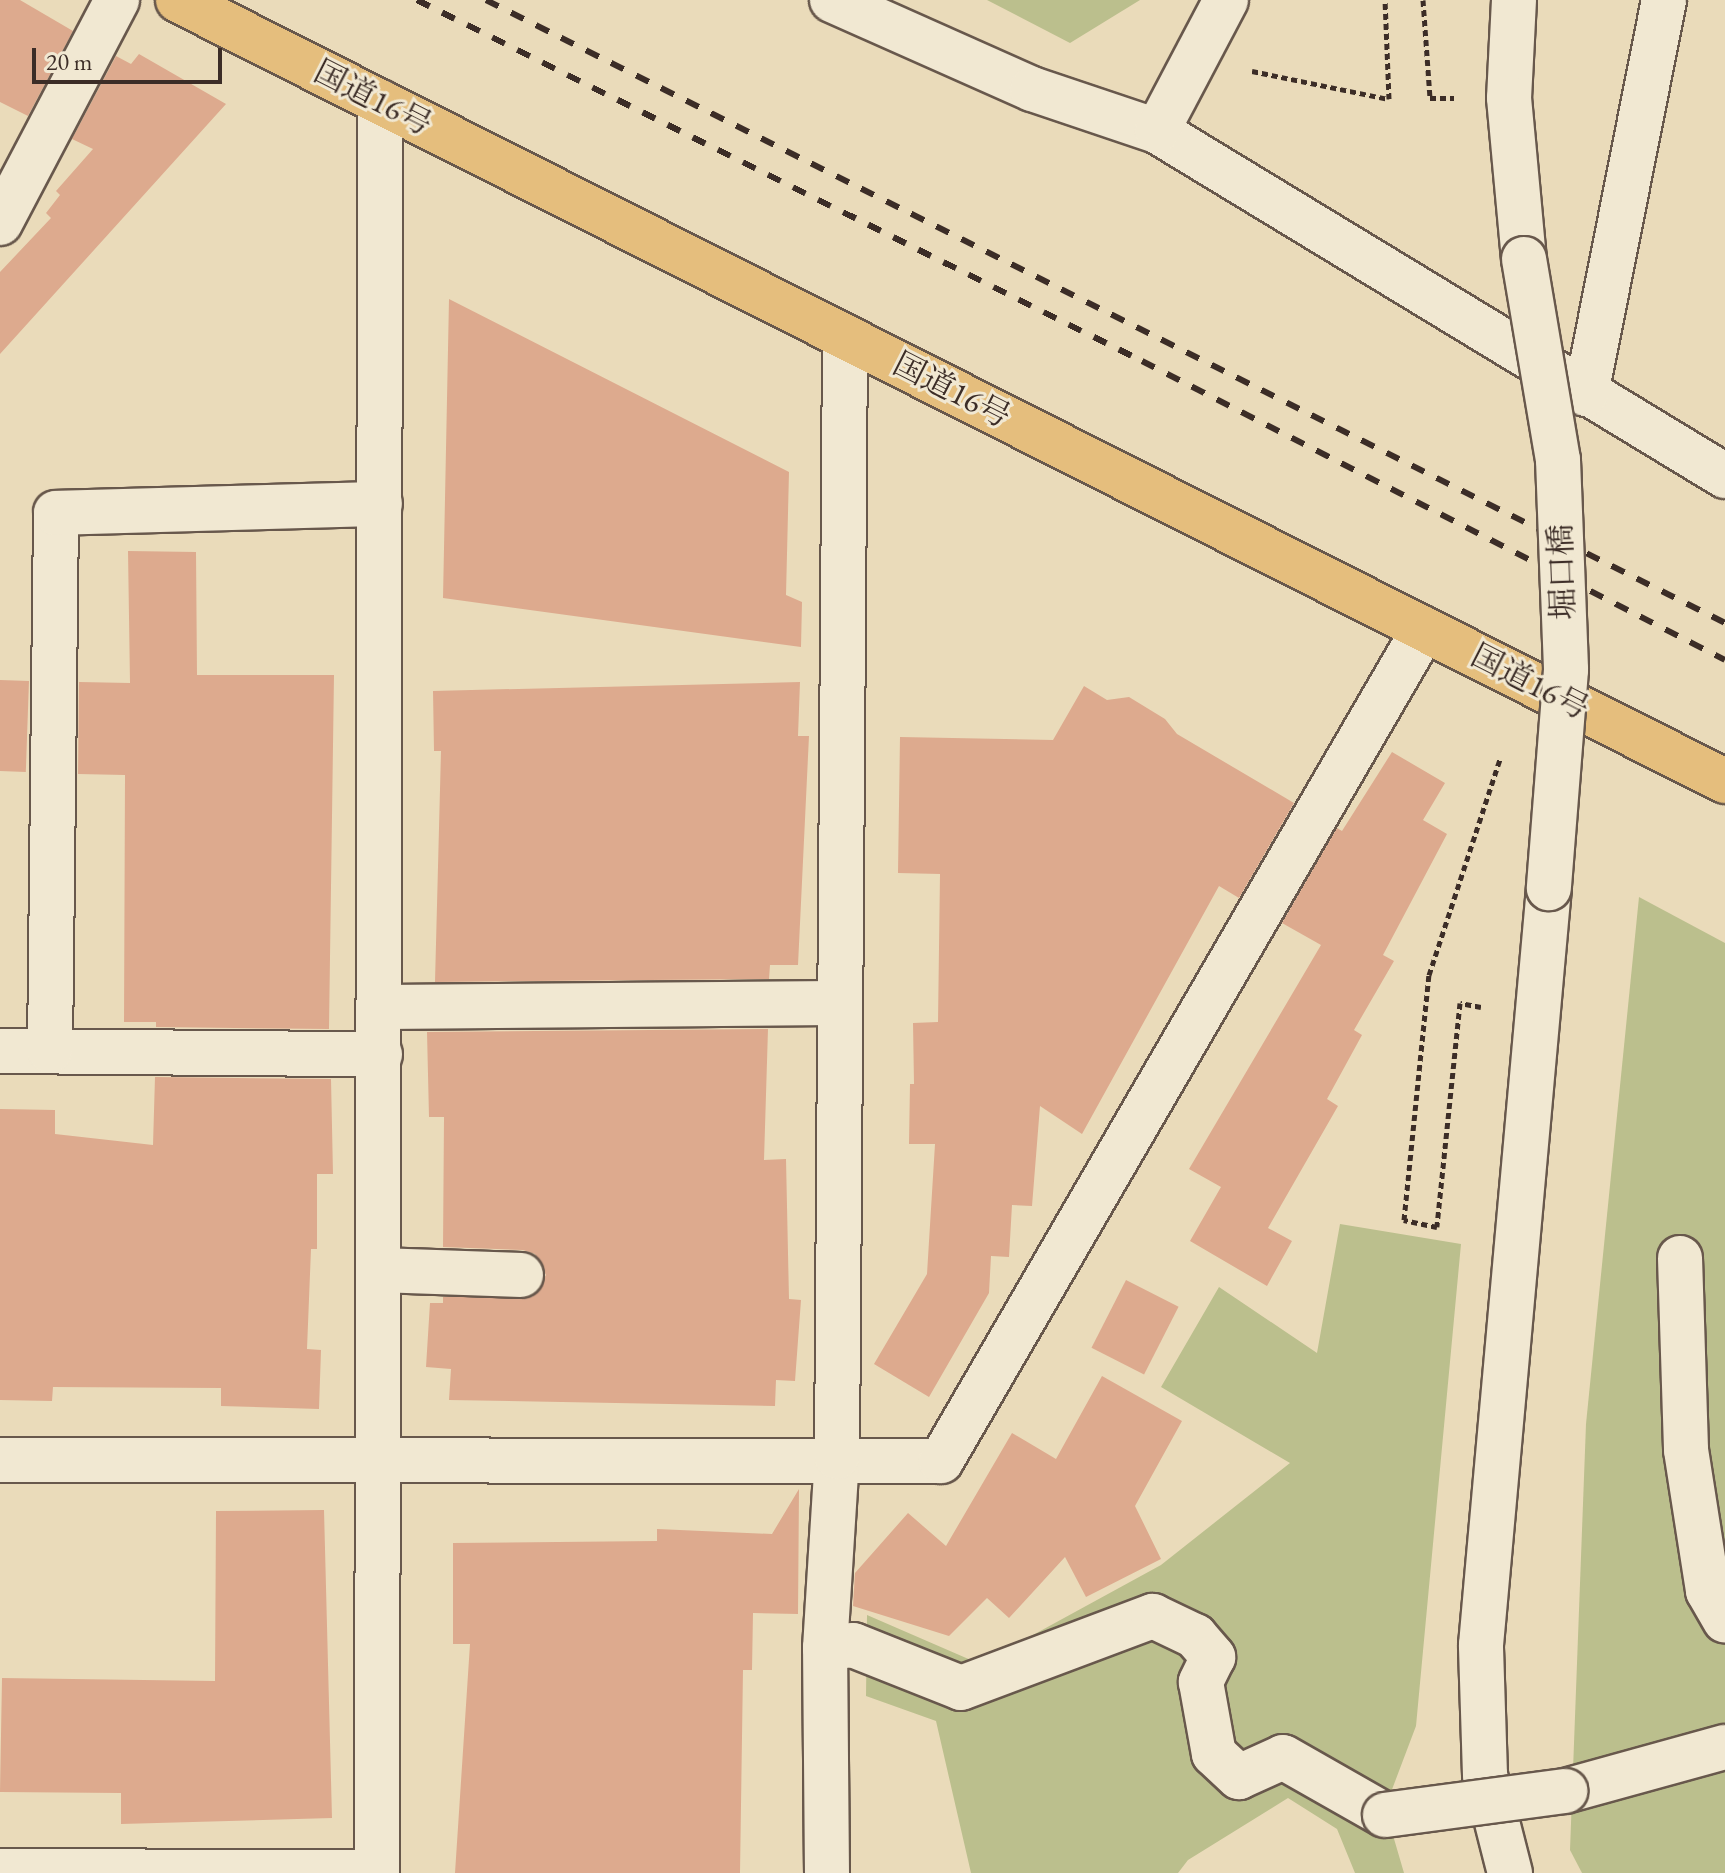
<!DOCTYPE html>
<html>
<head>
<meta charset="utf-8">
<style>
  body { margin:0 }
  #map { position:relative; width:1725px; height:1873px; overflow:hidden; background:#eadbba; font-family:"EB Garamond","Noto Serif JP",serif }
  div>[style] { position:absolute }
  .green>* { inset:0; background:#bbbf8d }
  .building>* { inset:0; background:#ddaa8e; transform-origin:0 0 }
  .path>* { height:5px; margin-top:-2.5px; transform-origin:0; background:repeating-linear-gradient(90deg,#3c2d27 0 6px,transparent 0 10px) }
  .roads { filter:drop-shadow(2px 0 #68584c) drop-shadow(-2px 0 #68584c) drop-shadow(0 2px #68584c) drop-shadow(0 -2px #68584c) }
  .minor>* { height:44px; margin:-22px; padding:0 22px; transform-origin:22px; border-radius:22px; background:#f1e8d2 }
  .highway>* { height:44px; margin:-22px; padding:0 22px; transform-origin:22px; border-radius:22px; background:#e5be7d }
  .rail>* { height:6px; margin-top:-3px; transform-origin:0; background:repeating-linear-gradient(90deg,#3c2d27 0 14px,transparent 0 28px) }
  .bridges { filter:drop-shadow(2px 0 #68584c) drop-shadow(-2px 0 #68584c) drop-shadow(0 2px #68584c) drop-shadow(0 -2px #68584c) }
  .minor-bridge>* { height:44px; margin:-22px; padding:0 22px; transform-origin:22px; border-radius:22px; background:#f1e8d2 }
  span { translate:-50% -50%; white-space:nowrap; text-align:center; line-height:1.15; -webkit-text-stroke:6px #f1e8d2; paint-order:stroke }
  .street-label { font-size:32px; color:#3c2d27 }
  .scale { position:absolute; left:32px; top:48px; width:190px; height:36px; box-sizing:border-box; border:4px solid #3c2d27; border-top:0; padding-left:10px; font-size:24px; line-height:28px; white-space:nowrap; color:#3c2d27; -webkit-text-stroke:6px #f1e8d2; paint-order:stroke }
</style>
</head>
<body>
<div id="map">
  <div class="green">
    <i style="clip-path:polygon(987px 0,1140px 0,1070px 43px)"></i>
    <i style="clip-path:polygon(1639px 897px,1725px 943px,1725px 1873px,1582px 1873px,1570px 1850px,1586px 1424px)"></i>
    <i style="clip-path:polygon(1340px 1224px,1461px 1244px,1416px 1726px,1385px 1808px,1404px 1873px,1355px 1873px,1337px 1829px,1288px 1798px,1188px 1860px,1178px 1873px,971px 1873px,936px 1721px,866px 1696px,867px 1615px,980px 1664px,1161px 1565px,1290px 1463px,1161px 1387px,1219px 1287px,1317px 1353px)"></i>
  </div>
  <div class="building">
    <i style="clip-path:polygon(0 0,20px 0,73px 31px,28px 116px,0 102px)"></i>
    <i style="clip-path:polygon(139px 54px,226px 104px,0 354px,0 272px,51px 218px,46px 213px,60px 195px,56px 191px,93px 149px,72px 139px,116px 56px,131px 64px)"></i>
    <i style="clip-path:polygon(449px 299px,789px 472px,786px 595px,802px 602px,801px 647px,443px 598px)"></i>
    <i style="clip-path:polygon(128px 551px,196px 552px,197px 675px,334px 675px,329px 1029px,156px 1027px,156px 1022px,124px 1022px,125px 775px,78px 774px,79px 682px,130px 683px)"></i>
    <i style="left:0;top:680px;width:29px;height:91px;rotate:2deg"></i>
    <i style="clip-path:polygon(800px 682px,798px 736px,809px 736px,798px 965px,770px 965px,769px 979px,435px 982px,441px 751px,434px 751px,433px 691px)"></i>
    <i style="clip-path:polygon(1084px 686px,1107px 700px,1129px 697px,1165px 719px,1177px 734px,1294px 803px,1239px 898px,1219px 886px,1082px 1134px,1040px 1106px,1032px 1206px,1012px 1205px,1009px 1257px,991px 1256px,989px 1293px,929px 1397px,874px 1364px,927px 1274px,935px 1144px,909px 1144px,910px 1084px,914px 1084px,913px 1023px,938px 1022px,940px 874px,898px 873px,900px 737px,1053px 740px)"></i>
    <i style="clip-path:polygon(1392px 752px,1445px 783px,1423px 820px,1447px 834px,1383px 955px,1394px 961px,1354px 1030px,1362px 1035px,1327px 1099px,1338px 1106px,1268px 1228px,1292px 1241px,1267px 1286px,1190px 1241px,1221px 1187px,1189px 1169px,1321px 945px,1282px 923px,1337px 828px,1342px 831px)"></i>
    <i style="clip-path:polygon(768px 1029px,764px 1160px,786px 1159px,789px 1299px,801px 1300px,795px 1381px,776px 1380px,775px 1406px,449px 1400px,451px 1369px,426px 1367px,430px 1303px,443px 1303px,443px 1297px,532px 1297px,546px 1275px,535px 1254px,523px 1250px,443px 1247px,444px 1117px,429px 1117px,427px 1032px)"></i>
    <i style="clip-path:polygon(155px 1077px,331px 1079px,333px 1174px,317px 1174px,317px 1249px,311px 1249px,307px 1349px,321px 1350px,319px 1409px,221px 1406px,221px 1388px,53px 1387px,52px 1401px,0 1400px,0 1109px,55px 1110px,55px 1134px,153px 1145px)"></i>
    <i style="left:1126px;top:1280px;width:59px;height:76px;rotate:27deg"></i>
    <i style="clip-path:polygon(1102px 1376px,1182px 1421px,1135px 1506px,1161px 1559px,1086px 1597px,1065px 1557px,1009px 1618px,987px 1598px,949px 1636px,853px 1606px,855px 1573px,908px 1513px,946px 1546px,1012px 1433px,1056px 1459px)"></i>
    <i style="clip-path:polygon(799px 1489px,798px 1614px,753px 1613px,752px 1670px,743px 1670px,740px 1873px,455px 1873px,470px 1644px,453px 1644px,453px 1543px,657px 1541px,657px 1529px,772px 1534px)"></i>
    <i style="clip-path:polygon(324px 1510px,332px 1818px,121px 1824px,121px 1793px,0 1792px,2px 1678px,215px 1681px,216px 1511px)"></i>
  </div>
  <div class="path">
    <i style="left:1423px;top:0;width:98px;rotate:85.9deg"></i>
    <i style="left:1430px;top:98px;width:24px"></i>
    <i style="left:1252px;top:71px;width:140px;rotate:11.6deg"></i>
    <i style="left:1389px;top:99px;width:99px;rotate:-92.3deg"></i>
    <i style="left:1481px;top:1007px;width:21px;rotate:-169deg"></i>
    <i style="left:1460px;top:1003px;width:225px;rotate:95.9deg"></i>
    <i style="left:1437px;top:1227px;width:34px;rotate:-168deg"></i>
    <i style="left:1404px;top:1220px;width:246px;rotate:-84.2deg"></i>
    <i style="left:1429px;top:975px;width:227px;rotate:-71.8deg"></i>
  </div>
  <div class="roads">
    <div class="minor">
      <i style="left:832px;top:0;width:219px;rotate:24deg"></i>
      <i style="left:1032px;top:89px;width:132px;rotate:18.6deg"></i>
      <i style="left:1157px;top:131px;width:665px;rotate:31.27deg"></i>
      <i style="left:1514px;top:0;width:98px;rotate:92.9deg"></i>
      <i style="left:1509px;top:98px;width:162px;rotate:84.7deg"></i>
      <i style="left:1157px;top:131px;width:148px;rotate:-62.2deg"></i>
      <i style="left:0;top:223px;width:252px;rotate:-62.3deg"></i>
      <i style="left:1586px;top:394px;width:402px;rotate:-78.8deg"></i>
      <i style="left:379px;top:1007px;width:461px;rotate:-0.5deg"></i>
      <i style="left:0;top:1051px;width:380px;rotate:0.5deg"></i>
      <i style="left:50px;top:1051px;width:538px;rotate:-89.36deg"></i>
      <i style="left:56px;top:513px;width:324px;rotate:-1.6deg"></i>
      <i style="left:1680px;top:1258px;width:192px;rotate:88.2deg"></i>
      <i style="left:1686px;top:1450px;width:143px;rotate:81.1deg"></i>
      <i style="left:1708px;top:1591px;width:34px;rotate:60deg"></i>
      <i style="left:379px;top:1270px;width:142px;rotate:2deg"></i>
      <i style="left:0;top:1460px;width:941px;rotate:0.06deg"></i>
      <i style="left:941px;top:1461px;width:962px;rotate:-59.86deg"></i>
      <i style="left:825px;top:1648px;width:28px;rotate:-6deg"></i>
      <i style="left:853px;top:1645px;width:116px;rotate:21.7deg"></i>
      <i style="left:961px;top:1688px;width:205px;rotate:-20.6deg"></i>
      <i style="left:1153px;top:1616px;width:47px;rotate:25.5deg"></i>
      <i style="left:1195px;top:1636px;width:28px;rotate:49deg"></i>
      <i style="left:1213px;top:1657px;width:28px;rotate:116deg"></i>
      <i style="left:1201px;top:1682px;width:73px;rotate:79.8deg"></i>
      <i style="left:1214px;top:1754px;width:34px;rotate:43deg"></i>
      <i style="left:1239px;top:1777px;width:48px;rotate:-24.4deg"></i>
      <i style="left:1283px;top:1757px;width:117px;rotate:29.6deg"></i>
      <i style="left:1565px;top:1791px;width:166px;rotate:-15.4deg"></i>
      <i style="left:0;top:1871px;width:377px;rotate:0.2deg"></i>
      <i style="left:377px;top:1873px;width:1771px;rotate:-89.9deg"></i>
      <i style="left:827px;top:1873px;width:225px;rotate:-90.5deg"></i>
      <i style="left:825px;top:1648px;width:191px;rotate:-86.4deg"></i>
      <i style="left:837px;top:1457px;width:1120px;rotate:-89.59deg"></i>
      <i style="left:1510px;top:1873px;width:101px;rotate:-104.3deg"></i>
      <i style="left:1485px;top:1775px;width:130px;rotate:-91.8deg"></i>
      <i style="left:1481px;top:1645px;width:760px;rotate:-84.87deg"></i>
    </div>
    <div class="highway">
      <i style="left:178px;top:0;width:1733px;rotate:26.79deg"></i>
    </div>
  </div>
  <div class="rail">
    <i style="left:417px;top:0;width:810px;rotate:26.47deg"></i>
    <i style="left:1142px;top:361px;width:655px;rotate:27.15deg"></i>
    <i style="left:486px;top:0;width:1387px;rotate:26.69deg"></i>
  </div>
  <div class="bridges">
    <div class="minor-bridge">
      <i style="left:1524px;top:259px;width:204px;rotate:80.4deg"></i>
      <i style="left:1558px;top:460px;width:210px;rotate:87.8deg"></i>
      <i style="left:1566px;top:670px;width:219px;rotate:94.5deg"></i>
      <i style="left:1385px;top:1815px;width:182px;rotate:-7.6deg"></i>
    </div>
  </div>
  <div class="street-label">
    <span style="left:373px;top:98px;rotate:27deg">国道16号</span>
    <span style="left:952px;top:390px;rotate:27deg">国道16号</span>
    <span style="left:1562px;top:572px;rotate:-92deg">堀口橋</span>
    <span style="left:1530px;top:682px;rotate:27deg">国道16号</span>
  </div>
  <div class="scale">20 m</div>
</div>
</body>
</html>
